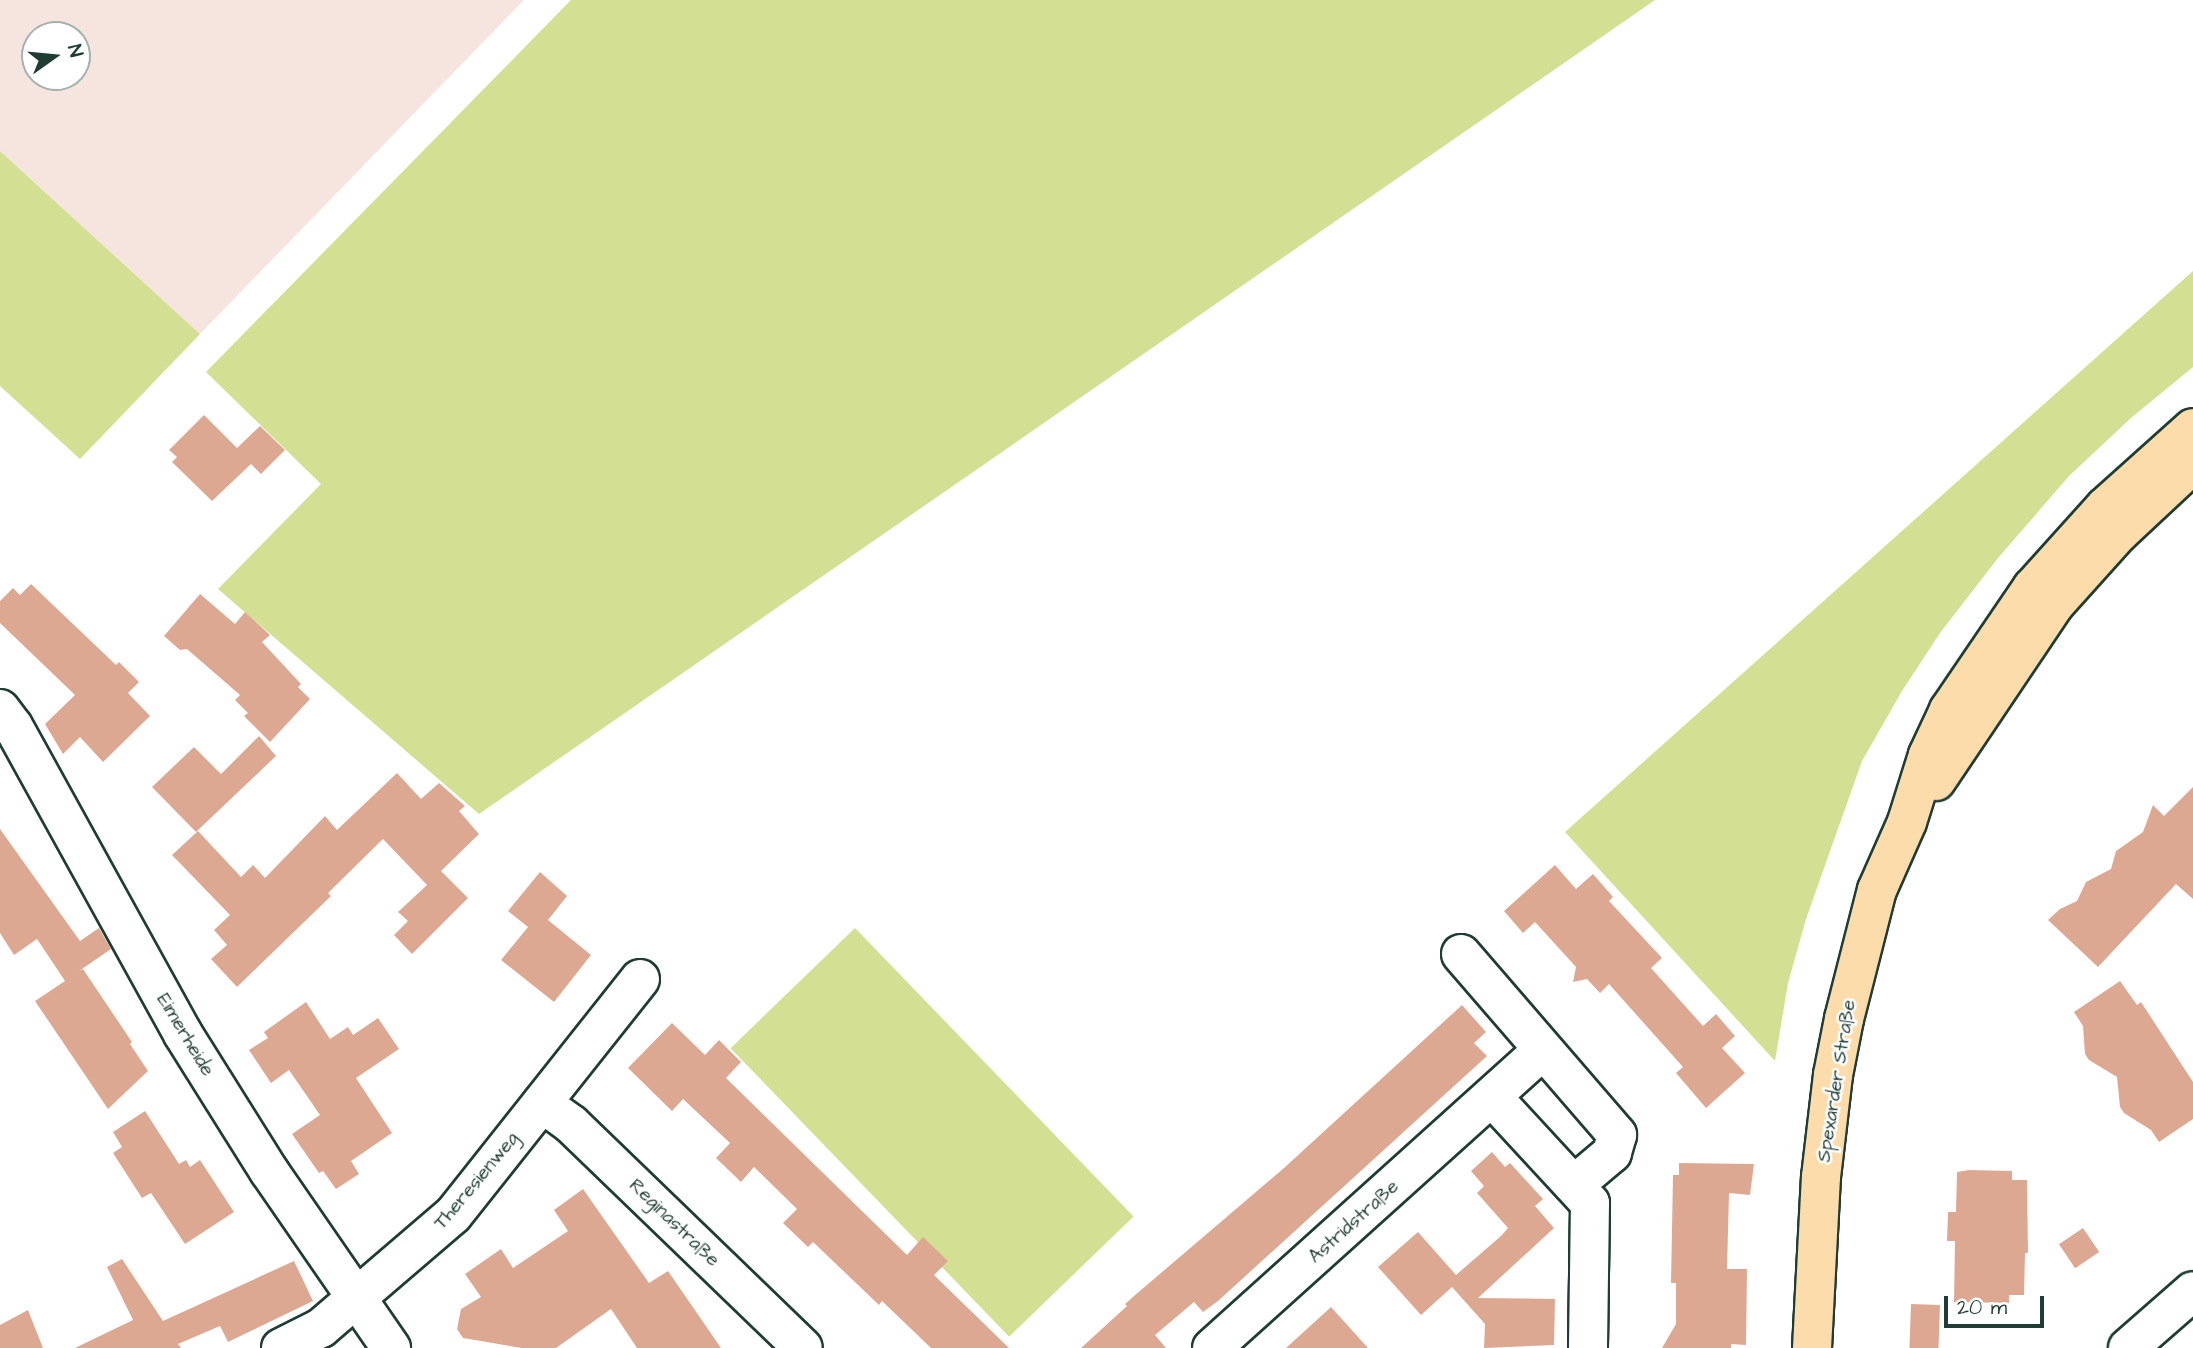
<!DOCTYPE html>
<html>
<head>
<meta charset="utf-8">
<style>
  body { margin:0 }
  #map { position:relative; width:2193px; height:1348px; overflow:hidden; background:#fff; font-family:"Architects Daughter",sans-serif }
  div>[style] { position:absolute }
  .built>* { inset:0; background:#f5e5de }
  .green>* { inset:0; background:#d3df92; transform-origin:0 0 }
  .building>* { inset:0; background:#dda892; transform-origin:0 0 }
  .roads { filter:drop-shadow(2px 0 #1f3d34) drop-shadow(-2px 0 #1f3d34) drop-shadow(0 2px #1f3d34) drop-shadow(0 -2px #1f3d34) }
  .minor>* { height:38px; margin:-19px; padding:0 19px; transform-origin:19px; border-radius:19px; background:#fff }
  .major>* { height:38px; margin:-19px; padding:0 19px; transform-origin:19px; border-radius:19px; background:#fddcac }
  span { translate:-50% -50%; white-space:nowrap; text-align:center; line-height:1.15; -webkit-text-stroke:5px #fff; paint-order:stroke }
  .street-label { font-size:19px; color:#1f3d34 }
  .north { position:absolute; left:21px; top:21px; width:70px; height:70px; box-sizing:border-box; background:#fff; border:2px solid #a5b1ae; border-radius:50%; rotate:75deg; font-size:19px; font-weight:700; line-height:28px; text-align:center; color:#1f3d34 }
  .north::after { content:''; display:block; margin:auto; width:24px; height:32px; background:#1f3d34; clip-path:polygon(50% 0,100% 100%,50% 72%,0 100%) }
  .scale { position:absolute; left:1944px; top:1296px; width:100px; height:32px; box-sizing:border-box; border:4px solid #1f3d34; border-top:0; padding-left:9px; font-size:21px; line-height:24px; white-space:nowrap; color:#1f3d34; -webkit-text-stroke:5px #fff; paint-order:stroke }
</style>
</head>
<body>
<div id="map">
  <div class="built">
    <i style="clip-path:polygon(evenodd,0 0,524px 0,200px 334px,0 151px,0 0,35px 35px,77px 35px,77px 77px,35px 77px,35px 35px)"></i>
  </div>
  <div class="green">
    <i style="clip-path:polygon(571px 0,1655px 0,479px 814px,218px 589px,321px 484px,206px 372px)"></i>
    <i style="clip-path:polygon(0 151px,200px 334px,80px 459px,0 386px)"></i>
    <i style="clip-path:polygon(2193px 271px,2193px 367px,2131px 418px,2069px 476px,1998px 558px,1940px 633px,1902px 691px,1862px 761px,1806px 919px,1788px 983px,1775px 1061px,1565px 832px)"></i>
    <i style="left:855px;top:928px;width:401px;height:173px;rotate:46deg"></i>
  </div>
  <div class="building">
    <i style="clip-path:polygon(204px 415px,237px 448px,260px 426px,285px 450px,261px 474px,251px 464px,212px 501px,172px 462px,177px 457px,169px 450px)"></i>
    <i style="clip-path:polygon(31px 584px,116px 665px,119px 662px,139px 682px,128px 693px,150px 716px,103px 762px,80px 737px,63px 754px,45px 724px,75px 695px,0 623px,0 601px,13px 588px,20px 595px)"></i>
    <i style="clip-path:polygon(200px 594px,235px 624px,245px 612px,270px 635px,262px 642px,301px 684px,298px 687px,310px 699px,270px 742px,244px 716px,248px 713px,235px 700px,240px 695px,187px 649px,180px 650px,164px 636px)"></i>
    <i style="clip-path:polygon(259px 736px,276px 756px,196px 832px,152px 787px,194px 747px,221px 774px)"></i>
    <i style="clip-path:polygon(397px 773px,421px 799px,439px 783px,465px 806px,459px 811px,479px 834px,441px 871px,468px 898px,412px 954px,394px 935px,408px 921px,398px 912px,427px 885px,383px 839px,328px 893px,331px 896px,237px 987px,211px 959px,227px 945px,214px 930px,230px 915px,172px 855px,198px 831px,241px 877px,253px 865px,265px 878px,325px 816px,337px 830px)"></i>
    <i style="clip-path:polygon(2193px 787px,2193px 899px,2176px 884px,2098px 967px,2048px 920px,2060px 909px,2077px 901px,2086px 882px,2111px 869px,2116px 851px,2143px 832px,2153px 805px,2164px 816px)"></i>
    <i style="clip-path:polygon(0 829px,80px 941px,99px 928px,111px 949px,79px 971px,83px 969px,132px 1042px,130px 1044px,148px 1071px,108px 1109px,35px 1001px,65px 981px,37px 939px,14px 955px,0 933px)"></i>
    <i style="clip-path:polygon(1555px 865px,1576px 889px,1593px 874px,1613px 897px,1609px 901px,1662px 958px,1651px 968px,1703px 1026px,1716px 1014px,1735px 1036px,1722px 1048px,1745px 1073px,1706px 1108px,1676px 1073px,1683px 1067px,1609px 984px,1600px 993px,1587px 979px,1573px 982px,1576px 967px,1535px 922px,1523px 933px,1504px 911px)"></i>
    <i style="clip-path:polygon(540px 872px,567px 896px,548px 920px,591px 955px,554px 1002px,501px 960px,528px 927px,508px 911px)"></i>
    <i style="clip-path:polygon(2120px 981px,2137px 1005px,2141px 1002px,2193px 1082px,2193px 1119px,2159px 1142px,2151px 1130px,2124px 1113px,2120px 1107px,2117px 1077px,2089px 1060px,2085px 1054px,2083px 1026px,2074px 1012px)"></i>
    <i style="clip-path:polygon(306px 1002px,330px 1039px,348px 1027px,353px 1035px,378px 1018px,399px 1049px,356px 1078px,392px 1133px,351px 1161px,359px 1174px,336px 1189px,323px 1171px,319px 1173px,292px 1134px,320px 1115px,289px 1070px,271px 1083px,249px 1050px,268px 1038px,264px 1032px)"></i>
    <i style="clip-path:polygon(1462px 1005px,1486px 1032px,1474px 1043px,1487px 1056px,1218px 1301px,1203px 1312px,1194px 1302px,1155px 1335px,1166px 1348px,1081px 1348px,1127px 1306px,1125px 1304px,1134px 1296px,1284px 1168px)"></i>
    <i style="clip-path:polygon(672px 1023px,705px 1055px,719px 1040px,741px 1062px,726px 1078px,907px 1255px,923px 1237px,948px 1261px,934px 1275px,1009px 1348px,931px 1348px,882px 1301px,879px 1305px,813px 1242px,808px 1247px,783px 1223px,797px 1209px,754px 1167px,741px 1182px,716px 1158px,730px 1143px,683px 1099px,672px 1111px,628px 1068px)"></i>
    <i style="clip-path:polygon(145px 1111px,179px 1164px,186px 1160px,190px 1167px,200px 1160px,234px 1212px,185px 1244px,151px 1193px,142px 1198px,113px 1153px,122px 1147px,113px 1132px)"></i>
    <i style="clip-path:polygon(1492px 1152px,1505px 1167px,1510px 1163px,1543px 1199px,1535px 1206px,1554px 1228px,1478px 1298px,1555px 1299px,1554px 1345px,1484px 1348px,1485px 1324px,1452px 1287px,1421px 1315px,1378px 1267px,1418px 1232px,1456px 1275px,1501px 1236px,1508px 1228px,1477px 1193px,1484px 1186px,1471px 1171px)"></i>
    <i style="clip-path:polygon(1679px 1163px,1754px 1164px,1750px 1195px,1729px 1193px,1727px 1269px,1747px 1269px,1746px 1345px,1731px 1344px,1731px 1348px,1662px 1348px,1676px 1324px,1676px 1283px,1671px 1283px,1673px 1175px,1679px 1175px)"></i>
    <i style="clip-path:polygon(1969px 1170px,2012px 1171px,2012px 1180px,2027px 1180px,2028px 1253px,2025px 1253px,2024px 1295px,2009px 1295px,2009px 1303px,1954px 1302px,1955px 1241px,1947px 1241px,1948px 1212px,1956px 1212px,1957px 1172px)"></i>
    <i style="clip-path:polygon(583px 1189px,649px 1283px,668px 1271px,721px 1348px,637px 1348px,611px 1309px,556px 1348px,522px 1348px,463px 1338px,457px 1329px,461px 1309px,481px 1297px,465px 1274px,501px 1249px,513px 1268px,568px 1231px,554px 1210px)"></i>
    <i style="left:2083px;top:1228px;width:29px;height:29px;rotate:56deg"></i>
    <i style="clip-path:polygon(122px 1259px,163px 1321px,294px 1261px,313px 1301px,228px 1342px,220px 1326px,178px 1344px,181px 1348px,75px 1348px,133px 1320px,107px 1267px)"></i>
    <i style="left:1911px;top:1304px;width:29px;height:44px;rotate:2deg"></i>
    <i style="clip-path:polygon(1331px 1307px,1368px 1348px,1286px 1348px)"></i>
    <i style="clip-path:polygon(28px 1310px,43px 1348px,0 1348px,0 1325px)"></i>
  </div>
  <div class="roads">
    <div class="minor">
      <i style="left:0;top:709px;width:21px;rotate:53deg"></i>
      <i style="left:13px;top:726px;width:352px;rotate:61.1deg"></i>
      <i style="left:183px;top:1034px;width:162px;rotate:57.9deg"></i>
      <i style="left:269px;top:1171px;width:215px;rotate:55.4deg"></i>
      <i style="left:1461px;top:954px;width:239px;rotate:49.2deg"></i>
      <i style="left:1617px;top:1135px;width:19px;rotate:106deg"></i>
      <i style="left:1612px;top:1153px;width:50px;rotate:139.9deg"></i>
      <i style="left:1493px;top:1098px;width:143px;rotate:47.3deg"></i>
      <i style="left:1590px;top:1203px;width:145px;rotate:90.8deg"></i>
      <i style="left:542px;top:1103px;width:36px;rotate:36deg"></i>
      <i style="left:571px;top:1124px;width:322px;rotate:44deg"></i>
      <i style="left:281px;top:1348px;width:45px;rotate:-26.6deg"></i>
      <i style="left:321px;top:1328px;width:174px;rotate:-40.6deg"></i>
      <i style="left:453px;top:1215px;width:301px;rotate:-51.6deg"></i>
      <i style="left:1212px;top:1348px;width:445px;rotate:-42deg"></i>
      <i style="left:2128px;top:1348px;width:86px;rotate:-41.2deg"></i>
    </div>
    <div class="major">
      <i style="left:1936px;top:781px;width:213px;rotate:-56.1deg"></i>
      <i style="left:2055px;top:604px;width:96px;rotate:-48deg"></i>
      <i style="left:2119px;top:533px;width:101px;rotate:-43deg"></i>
      <i style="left:1812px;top:1348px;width:171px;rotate:-87deg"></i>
      <i style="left:1821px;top:1177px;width:103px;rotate:-83.3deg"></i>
      <i style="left:1833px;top:1075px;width:57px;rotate:-78.9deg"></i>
      <i style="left:1844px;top:1019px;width:133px;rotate:-75.7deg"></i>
      <i style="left:1877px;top:890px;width:74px;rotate:-66.2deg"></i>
      <i style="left:1907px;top:822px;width:70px;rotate:-72.6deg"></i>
      <i style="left:1928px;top:755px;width:50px;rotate:-65deg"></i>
      <i style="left:1949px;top:710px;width:148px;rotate:-55.8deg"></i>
      <i style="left:2032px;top:588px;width:109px;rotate:-48deg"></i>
      <i style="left:2105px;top:507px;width:118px;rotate:-41.9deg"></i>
    </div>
  </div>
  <div class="street-label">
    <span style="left:185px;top:1035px;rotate:59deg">Eimerheide</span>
    <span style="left:1837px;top:1081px;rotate:-81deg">Spexarder Straße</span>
    <span style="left:477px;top:1181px;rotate:-50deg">Theresienweg</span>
    <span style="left:1354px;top:1222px;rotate:-42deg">Astridstraße</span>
    <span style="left:674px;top:1223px;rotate:44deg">Reginastraße</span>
  </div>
  <div class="north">N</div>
  <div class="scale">20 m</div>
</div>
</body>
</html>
